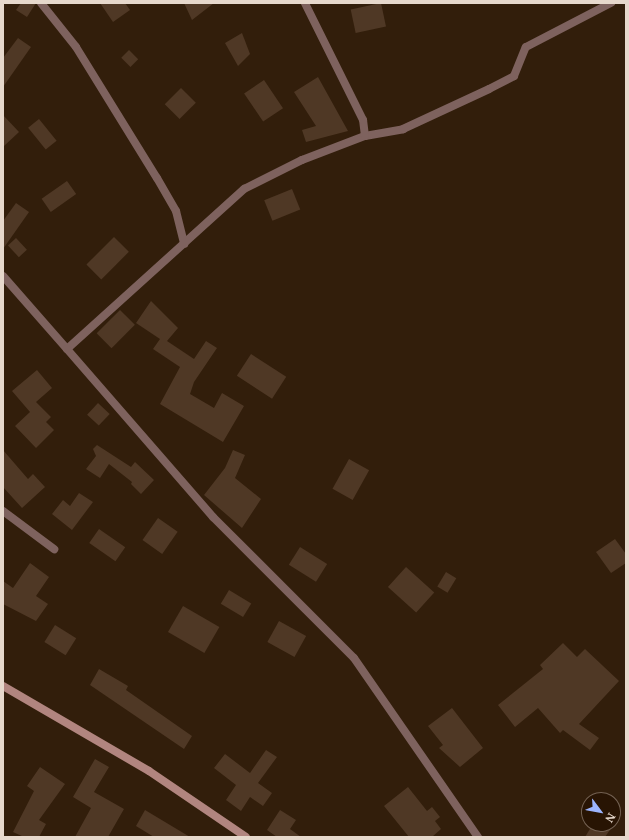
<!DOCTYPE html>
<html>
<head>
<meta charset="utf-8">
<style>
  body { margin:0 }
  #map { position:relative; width:629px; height:840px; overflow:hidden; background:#321e0b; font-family:"Noto Serif",serif }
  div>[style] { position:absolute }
  .building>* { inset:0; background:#4f3825; transform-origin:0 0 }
  .street>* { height:8px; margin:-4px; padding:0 4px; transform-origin:4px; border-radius:4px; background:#7e625e }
  .secondary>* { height:8px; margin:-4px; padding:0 4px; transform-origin:4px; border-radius:4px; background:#b1857f }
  span { translate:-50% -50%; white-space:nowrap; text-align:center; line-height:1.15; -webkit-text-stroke:4px #281403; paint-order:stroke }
  .frame { position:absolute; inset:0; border:4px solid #e6d8cc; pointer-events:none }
  .north { position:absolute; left:581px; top:792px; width:40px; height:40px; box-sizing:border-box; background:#281403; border:1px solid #746253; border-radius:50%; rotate:122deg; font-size:11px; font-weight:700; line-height:16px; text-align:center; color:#e6d8cc }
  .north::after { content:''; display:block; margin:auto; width:14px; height:18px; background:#9cb4fd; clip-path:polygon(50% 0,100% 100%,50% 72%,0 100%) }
</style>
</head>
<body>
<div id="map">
  <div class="building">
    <i style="clip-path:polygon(21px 3px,36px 3px,27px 17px,16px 10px)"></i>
    <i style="clip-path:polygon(100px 3px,125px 3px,130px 10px,113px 22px)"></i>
    <i style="clip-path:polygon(184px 3px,214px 3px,192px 20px)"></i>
    <i style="left:381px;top:3px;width:24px;height:31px;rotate:78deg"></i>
    <i style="clip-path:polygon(242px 33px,250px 54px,238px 66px,225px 43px)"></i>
    <i style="clip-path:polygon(18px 38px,31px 47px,3px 87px,3px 58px)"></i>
    <i style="left:129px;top:50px;width:13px;height:11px;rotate:45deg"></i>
    <i style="clip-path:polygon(318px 77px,348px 131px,306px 142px,302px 130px,316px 126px,294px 92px)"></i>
    <i style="left:264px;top:80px;width:34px;height:24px;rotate:56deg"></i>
    <i style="left:181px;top:88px;width:21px;height:23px;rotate:45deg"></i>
    <i style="clip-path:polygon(3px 115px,19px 132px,3px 147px)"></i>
    <i style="left:39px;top:119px;width:28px;height:14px;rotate:51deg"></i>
    <i style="left:67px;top:181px;width:16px;height:31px;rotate:55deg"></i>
    <i style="left:292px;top:189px;width:22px;height:30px;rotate:68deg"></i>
    <i style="clip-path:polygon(16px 203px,29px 212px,3px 249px,3px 221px)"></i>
    <i style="left:114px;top:237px;width:21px;height:39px;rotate:45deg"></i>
    <i style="left:16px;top:238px;width:16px;height:11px;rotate:47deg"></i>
    <i style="clip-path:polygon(151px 301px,178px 328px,167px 341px,194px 359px,206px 341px,217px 348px,194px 382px,190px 394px,214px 408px,222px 393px,244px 406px,223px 442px,160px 404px,180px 367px,153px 349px,160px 339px,136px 323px)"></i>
    <i style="left:120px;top:310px;width:21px;height:33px;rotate:45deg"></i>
    <i style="left:251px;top:354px;width:42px;height:26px;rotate:33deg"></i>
    <i style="clip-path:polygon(37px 370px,52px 388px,36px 402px,51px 417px,46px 422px,54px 430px,36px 448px,15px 426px,30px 412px,12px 391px)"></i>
    <i style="left:98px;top:403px;width:16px;height:16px;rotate:43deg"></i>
    <i style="clip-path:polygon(97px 445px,131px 467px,135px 462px,154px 480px,141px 494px,131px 484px,132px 482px,109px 464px,100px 478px,86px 469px,96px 456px,93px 449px)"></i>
    <i style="clip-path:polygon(3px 450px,28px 479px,33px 474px,45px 487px,22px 508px,3px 487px)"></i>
    <i style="clip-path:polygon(233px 450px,245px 455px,235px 478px,261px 499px,242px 528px,204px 495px,225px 468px)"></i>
    <i style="left:349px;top:459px;width:23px;height:34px;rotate:29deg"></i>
    <i style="clip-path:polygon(79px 493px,93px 502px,72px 530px,52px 514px,63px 500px,70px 506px)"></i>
    <i style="left:158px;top:518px;width:24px;height:27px;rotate:35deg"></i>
    <i style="left:99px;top:529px;width:32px;height:17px;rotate:35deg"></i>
    <i style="clip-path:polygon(615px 539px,626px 554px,626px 563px,611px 573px,596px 552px)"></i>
    <i style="left:300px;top:547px;width:32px;height:21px;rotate:32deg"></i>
    <i style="clip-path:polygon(30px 563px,49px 577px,36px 596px,48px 604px,36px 621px,3px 604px,3px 581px,13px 588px)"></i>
    <i style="left:406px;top:567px;width:38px;height:27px;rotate:42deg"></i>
    <i style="left:446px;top:572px;width:12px;height:17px;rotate:31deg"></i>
    <i style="left:229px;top:590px;width:26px;height:16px;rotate:31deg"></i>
    <i style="left:183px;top:606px;width:42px;height:30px;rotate:30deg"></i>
    <i style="left:279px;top:621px;width:31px;height:24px;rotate:29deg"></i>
    <i style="left:55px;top:625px;width:25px;height:20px;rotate:32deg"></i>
    <i style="clip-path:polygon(563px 643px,577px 657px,585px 649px,619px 681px,579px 724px,599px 738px,590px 750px,563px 730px,560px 733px,538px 708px,515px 727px,498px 705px,543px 669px,540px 665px)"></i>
    <i style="clip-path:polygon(99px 669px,128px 686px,126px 690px,192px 736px,184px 749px,90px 685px)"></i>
    <i style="clip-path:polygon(452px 708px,483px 748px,460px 767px,439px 748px,443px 745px,428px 726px)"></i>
    <i style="clip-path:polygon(266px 750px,277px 757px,258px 783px,272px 793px,263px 806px,250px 797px,241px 811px,226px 800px,236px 785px,214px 768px,225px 754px,250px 773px)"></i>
    <i style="clip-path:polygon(95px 759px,109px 767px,94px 792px,124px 809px,108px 837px,75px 837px,91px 808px,73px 797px)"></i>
    <i style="clip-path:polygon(40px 767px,65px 784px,39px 820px,46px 824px,39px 837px,24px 837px,13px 832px,34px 791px,27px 786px)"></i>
    <i style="clip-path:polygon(408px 787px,427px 811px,432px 807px,440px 817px,435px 821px,441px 829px,432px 837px,409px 837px,384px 806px)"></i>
    <i style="clip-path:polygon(145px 810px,190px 837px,154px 837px,136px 826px)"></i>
    <i style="clip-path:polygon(280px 810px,296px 820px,290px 829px,301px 837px,277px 837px,267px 830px)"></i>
    <i style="clip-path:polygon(593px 824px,614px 824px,605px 837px,585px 837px)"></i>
  </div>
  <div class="street">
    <i style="left:41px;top:3px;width:56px;rotate:51.5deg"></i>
    <i style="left:76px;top:47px;width:154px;rotate:58.3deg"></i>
    <i style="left:157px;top:178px;width:38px;rotate:60deg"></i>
    <i style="left:176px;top:211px;width:34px;rotate:76deg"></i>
    <i style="left:365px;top:136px;width:39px;rotate:-10deg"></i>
    <i style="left:403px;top:129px;width:95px;rotate:-24.9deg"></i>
    <i style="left:489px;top:89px;width:28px;rotate:-27deg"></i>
    <i style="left:514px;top:76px;width:31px;rotate:-68deg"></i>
    <i style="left:526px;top:47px;width:96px;rotate:-27.4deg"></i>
    <i style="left:3px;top:276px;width:97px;rotate:48.8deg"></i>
    <i style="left:67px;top:349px;width:239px;rotate:-42.1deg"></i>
    <i style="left:244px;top:189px;width:65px;rotate:-26.6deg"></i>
    <i style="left:302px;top:160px;width:67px;rotate:-20.9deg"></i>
    <i style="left:365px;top:136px;width:16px;rotate:-97deg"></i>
    <i style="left:363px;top:120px;width:131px;rotate:-116.4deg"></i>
    <i style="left:67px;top:349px;width:223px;rotate:49deg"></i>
    <i style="left:213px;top:517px;width:199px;rotate:45deg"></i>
    <i style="left:354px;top:658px;width:218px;rotate:55.3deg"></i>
    <i style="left:3px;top:511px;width:64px;rotate:36.7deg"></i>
  </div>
  <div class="secondary">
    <i style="left:3px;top:686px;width:169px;rotate:30.2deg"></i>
    <i style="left:149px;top:771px;width:117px;rotate:34.2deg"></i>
  </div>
  <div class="frame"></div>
  <div class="north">N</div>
</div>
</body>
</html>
